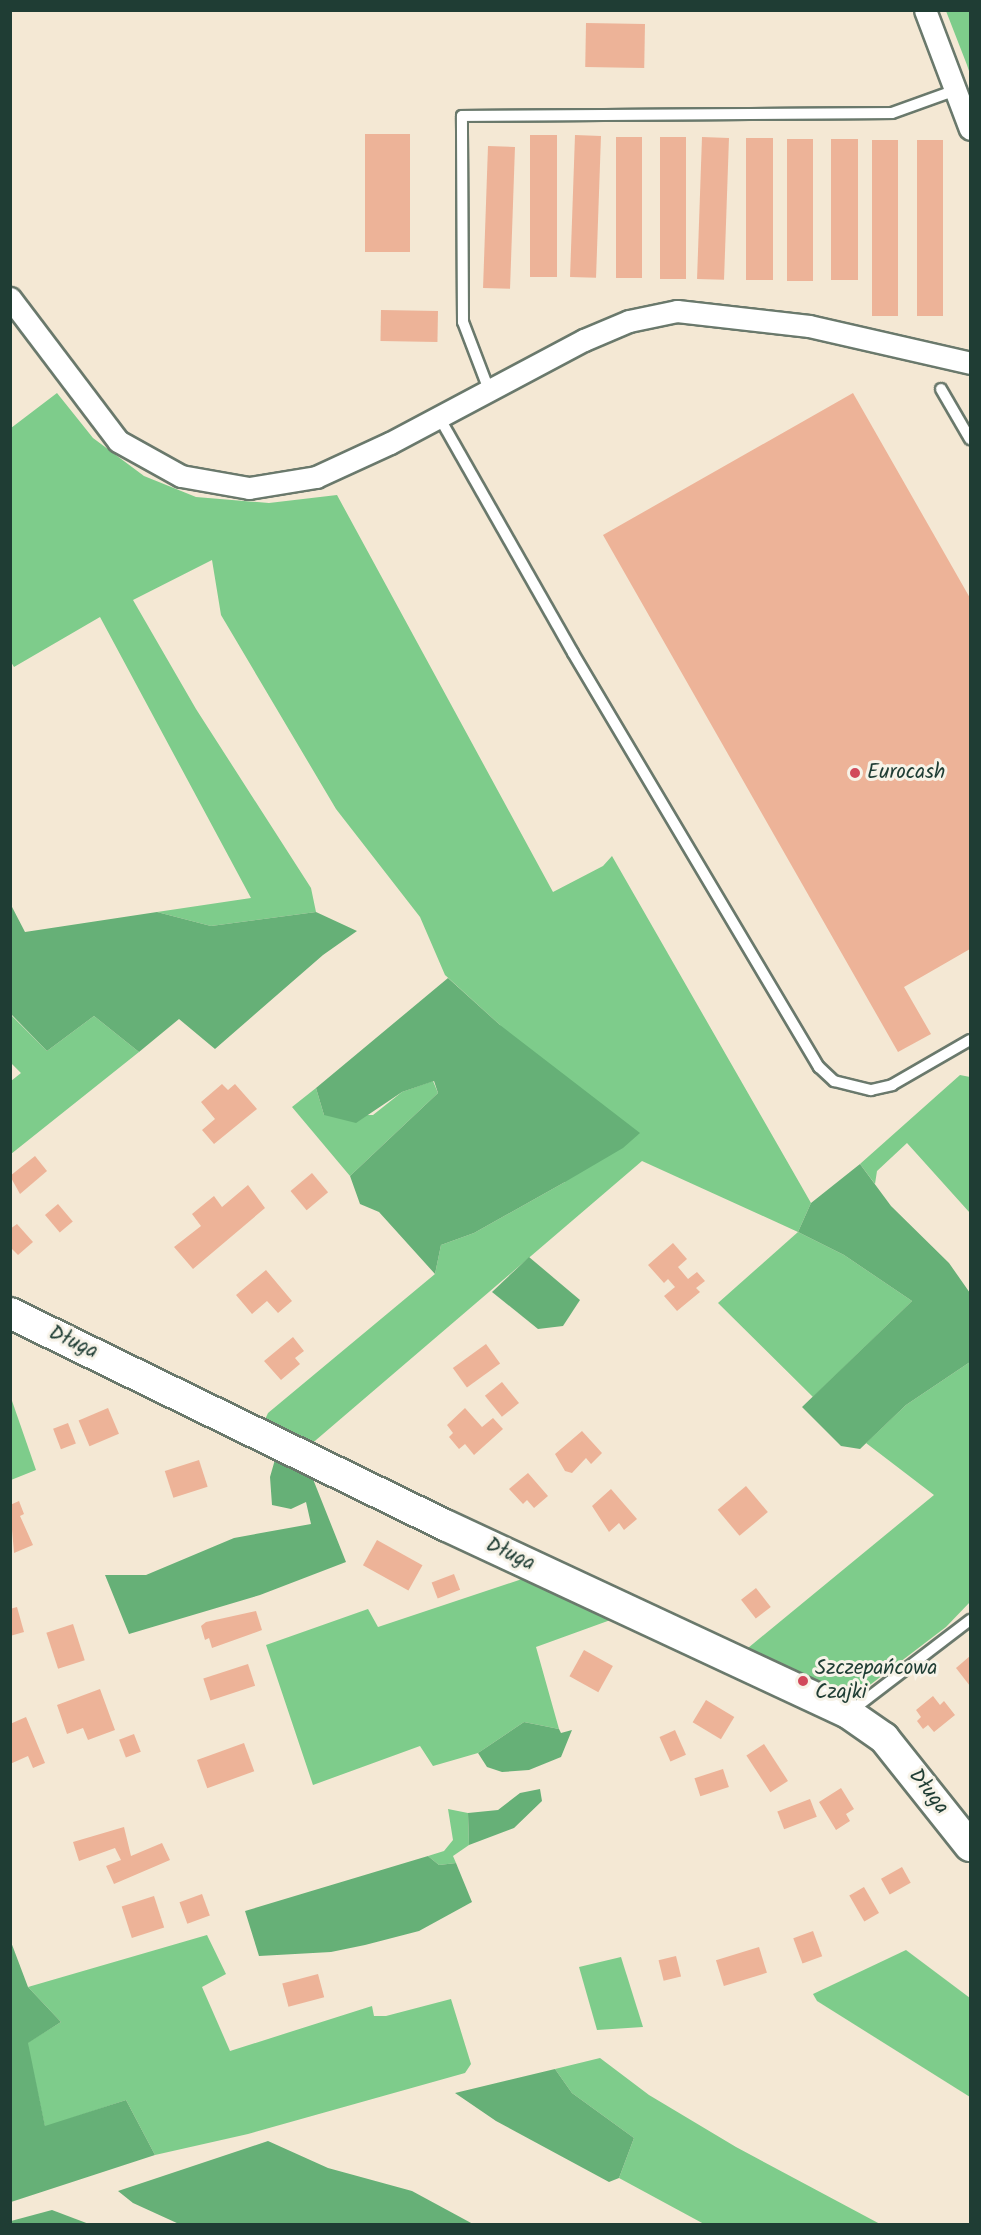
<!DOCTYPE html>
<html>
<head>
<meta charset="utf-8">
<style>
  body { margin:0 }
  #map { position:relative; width:981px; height:2235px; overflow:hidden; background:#f4e8d4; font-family:Kalam,sans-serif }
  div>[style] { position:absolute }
  .green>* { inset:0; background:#7ecc8b }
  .forest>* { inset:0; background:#66b077 }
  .building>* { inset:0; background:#edb398; transform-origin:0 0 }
  .roads { filter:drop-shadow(2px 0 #6a796c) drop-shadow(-2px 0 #6a796c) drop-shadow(0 2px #6a796c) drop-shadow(0 -2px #6a796c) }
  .lane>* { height:10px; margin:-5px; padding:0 5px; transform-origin:5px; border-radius:5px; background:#fff }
  .street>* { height:21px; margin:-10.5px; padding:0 10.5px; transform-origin:10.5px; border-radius:10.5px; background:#fff }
  .secondary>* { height:30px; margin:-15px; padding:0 15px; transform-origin:15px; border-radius:15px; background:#fff }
  .dots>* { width:16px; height:16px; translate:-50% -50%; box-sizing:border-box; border:3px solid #f7f3e8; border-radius:50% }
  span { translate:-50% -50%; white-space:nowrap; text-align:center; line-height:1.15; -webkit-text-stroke:6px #f7f3e8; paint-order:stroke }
  .poi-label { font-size:21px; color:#1f3d34 }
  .left { translate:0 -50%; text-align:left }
  .street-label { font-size:21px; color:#1f3d34 }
  .frame { position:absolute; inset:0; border:12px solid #1f3d34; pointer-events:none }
</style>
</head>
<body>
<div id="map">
  <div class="green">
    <i style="clip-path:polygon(946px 11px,970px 11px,970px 74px,967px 65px)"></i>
    <i style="clip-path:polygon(57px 393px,93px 438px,144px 476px,196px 497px,269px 503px,337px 495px,553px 892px,603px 866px,612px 856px,811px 1203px,798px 1232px,844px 1255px,912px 1301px,813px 1397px,718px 1303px,798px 1232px,642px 1161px,309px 1446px,262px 1426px,268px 1413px,435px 1274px,441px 1245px,474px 1233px,565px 1182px,500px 1025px,445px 975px,420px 917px,336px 809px,221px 615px,212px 560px,133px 600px,196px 709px,311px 888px,316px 912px,211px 926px,157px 912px,251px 898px,100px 617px,14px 667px,11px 662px,11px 428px)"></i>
    <i style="clip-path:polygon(10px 1014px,47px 1051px,94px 1016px,139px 1052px,11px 1154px,11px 1081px,21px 1073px,11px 1063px)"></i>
    <i style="clip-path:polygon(960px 1075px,970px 1077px,970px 1213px,907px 1143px,877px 1171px,875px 1184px,860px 1164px)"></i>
    <i style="clip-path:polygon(433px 1081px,438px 1093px,350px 1176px,292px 1107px,316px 1088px,324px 1115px,373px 1115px,402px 1092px)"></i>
    <i style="clip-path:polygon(970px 1362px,970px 1602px,946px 1627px,858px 1694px,838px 1698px,744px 1656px,748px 1648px,934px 1495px,866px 1443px,906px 1405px)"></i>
    <i style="clip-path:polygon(11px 1398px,36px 1470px,11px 1480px,10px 1398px)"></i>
    <i style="clip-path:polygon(531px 1576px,616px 1618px,536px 1647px,559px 1729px,524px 1722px,478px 1753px,433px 1766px,420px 1746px,313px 1785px,266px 1645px,368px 1609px,378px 1627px)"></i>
    <i style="clip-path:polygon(448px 1809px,468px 1813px,469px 1845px,453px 1856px,456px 1863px,439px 1865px,428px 1856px,444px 1851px,453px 1840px)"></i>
    <i style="clip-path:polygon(207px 1935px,226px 1974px,202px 1987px,230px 2051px,372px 2006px,374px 2016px,386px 2016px,451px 1999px,471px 2064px,465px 2073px,248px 2134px,155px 2155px,126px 2100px,45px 2127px,27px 2043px,61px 2022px,28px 1987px)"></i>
    <i style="clip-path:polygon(906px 1950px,970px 1998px,970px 2097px,817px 2001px,813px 1994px)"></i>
    <i style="clip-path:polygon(621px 1957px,643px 2027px,597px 2030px,579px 1967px)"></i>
    <i style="clip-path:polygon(600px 2058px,649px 2095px,736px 2147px,880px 2224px,704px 2224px,619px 2178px,634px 2138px,572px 2093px,555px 2069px)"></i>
  </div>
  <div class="forest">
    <i style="clip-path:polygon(11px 905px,25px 932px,157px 912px,211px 926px,316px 912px,357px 931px,323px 955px,215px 1049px,179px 1019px,139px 1052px,94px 1016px,47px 1051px,11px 1014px)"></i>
    <i style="clip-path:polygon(448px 978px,500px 1025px,640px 1133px,623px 1148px,565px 1182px,474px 1233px,441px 1245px,435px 1274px,379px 1212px,360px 1204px,350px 1176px,438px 1093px,434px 1081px,402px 1092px,356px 1123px,324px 1115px,316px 1088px)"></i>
    <i style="clip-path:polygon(860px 1164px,891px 1206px,949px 1263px,970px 1293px,970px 1362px,906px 1405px,860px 1449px,841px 1446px,802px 1407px,912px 1301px,844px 1255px,798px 1232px,811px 1203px)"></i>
    <i style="clip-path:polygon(529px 1257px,580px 1300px,563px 1326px,538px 1329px,492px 1292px)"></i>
    <i style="clip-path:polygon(276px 1456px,309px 1469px,346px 1562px,260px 1595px,129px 1634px,105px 1575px,146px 1575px,234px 1538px,311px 1524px,306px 1502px,291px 1509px,272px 1505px,270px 1477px)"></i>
    <i style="clip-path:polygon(524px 1722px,559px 1729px,561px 1733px,572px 1730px,561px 1757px,529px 1770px,502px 1772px,487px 1767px,478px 1753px)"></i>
    <i style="clip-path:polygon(540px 1789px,542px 1801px,514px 1828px,469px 1845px,468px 1813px,498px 1810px,520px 1793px)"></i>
    <i style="clip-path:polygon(428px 1856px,439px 1865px,456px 1863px,472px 1902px,419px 1931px,365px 1945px,331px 1952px,259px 1956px,245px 1911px)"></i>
    <i style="clip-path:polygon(11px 1942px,28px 1987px,61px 2022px,28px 2043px,45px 2126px,126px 2100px,155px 2155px,11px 2202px)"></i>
    <i style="clip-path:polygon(555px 2069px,572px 2093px,634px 2138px,619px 2178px,609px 2182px,496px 2121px,455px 2093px)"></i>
    <i style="clip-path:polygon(268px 2141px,328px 2168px,412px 2191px,473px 2224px,179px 2224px,133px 2203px,118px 2191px)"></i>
    <i style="clip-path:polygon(52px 2210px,89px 2224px,11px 2224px,11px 2221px)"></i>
  </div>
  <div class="building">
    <i style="left:586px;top:23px;width:59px;height:44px;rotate:1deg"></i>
    <i style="left:365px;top:134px;width:45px;height:118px"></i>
    <i style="left:530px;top:135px;width:27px;height:142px"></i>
    <i style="left:575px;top:135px;width:26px;height:142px;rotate:2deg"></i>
    <i style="left:616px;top:137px;width:26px;height:141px"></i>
    <i style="left:660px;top:137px;width:26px;height:142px"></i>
    <i style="left:702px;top:137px;width:27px;height:142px;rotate:2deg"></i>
    <i style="left:746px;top:138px;width:27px;height:142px"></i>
    <i style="left:787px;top:139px;width:26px;height:142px"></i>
    <i style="left:831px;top:139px;width:27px;height:141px"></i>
    <i style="left:872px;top:140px;width:26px;height:176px"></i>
    <i style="left:917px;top:140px;width:26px;height:176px"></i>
    <i style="left:488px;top:146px;width:27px;height:142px;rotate:2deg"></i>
    <i style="left:381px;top:310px;width:57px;height:31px;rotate:1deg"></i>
    <i style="clip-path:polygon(853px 393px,970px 598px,970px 949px,904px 987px,931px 1034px,898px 1052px,603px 535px)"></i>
    <i style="clip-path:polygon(222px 1084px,228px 1090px,235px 1084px,257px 1109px,214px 1144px,202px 1130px,215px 1119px,201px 1102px)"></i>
    <i style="clip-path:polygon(35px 1156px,47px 1171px,20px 1194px,10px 1176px)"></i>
    <i style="left:312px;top:1173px;width:25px;height:28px;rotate:50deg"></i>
    <i style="clip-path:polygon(248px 1185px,265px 1208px,193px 1269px,174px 1247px,201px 1226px,192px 1214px,214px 1196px,222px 1207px)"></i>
    <i style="left:58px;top:1204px;width:23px;height:17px;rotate:50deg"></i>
    <i style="clip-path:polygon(17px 1224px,33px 1242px,18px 1255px,10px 1247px,10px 1229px)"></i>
    <i style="clip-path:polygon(673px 1243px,687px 1259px,678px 1267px,688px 1279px,697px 1272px,705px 1281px,696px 1288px,700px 1292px,677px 1311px,664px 1296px,675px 1287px,668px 1279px,664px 1283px,648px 1265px)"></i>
    <i style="clip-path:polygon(266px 1270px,292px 1301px,278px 1313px,267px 1301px,252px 1314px,236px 1295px)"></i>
    <i style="clip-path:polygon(293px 1337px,304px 1351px,295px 1358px,300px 1364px,281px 1380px,264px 1361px)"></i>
    <i style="left:486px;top:1344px;width:24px;height:41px;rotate:54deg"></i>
    <i style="left:502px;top:1382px;width:27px;height:22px;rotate:51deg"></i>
    <i style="left:108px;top:1408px;width:28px;height:32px;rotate:67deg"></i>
    <i style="clip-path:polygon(465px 1408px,482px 1427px,493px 1418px,503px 1429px,474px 1455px,465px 1444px,459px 1449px,449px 1437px,453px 1433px,447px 1425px)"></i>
    <i style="left:68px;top:1423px;width:22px;height:16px;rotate:69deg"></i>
    <i style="clip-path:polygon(582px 1431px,602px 1453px,591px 1464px,586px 1458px,572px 1473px,565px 1471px,555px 1454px)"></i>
    <i style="left:199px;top:1460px;width:28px;height:36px;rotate:72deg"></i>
    <i style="clip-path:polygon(528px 1473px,548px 1496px,534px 1508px,527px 1500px,523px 1504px,509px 1489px)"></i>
    <i style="left:746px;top:1486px;width:34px;height:37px;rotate:50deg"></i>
    <i style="clip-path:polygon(611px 1489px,637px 1519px,624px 1530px,619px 1523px,609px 1532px,592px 1506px)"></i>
    <i style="clip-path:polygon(19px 1501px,24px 1514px,20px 1516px,33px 1545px,14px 1553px,10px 1505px)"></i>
    <i style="left:377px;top:1540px;width:52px;height:29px;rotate:29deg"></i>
    <i style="left:454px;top:1574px;width:17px;height:24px;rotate:69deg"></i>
    <i style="left:756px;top:1588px;width:24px;height:19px;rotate:52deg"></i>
    <i style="clip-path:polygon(17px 1607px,24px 1632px,10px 1636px,10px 1609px)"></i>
    <i style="clip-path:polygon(256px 1611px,262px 1630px,212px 1648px,209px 1638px,205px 1640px,201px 1626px,206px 1622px)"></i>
    <i style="left:73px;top:1624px;width:38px;height:28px;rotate:72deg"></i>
    <i style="left:584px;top:1650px;width:33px;height:30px;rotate:29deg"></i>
    <i style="clip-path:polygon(970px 1656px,970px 1686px,956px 1668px)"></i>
    <i style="left:248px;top:1664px;width:23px;height:47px;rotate:72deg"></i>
    <i style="clip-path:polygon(100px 1689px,115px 1730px,88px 1740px,83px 1728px,67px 1734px,57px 1705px)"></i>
    <i style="clip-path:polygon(933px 1696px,940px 1705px,944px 1701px,955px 1715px,934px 1732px,928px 1725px,923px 1729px,917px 1721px,921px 1717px,916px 1710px)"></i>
    <i style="left:706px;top:1700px;width:33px;height:26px;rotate:31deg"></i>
    <i style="clip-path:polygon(26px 1717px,45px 1763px,33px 1768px,28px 1756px,10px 1764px,10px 1724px)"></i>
    <i style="left:675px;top:1730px;width:27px;height:17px;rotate:66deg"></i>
    <i style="left:134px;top:1734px;width:19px;height:16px;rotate:69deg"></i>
    <i style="left:244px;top:1743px;width:30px;height:50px;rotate:70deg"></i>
    <i style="left:764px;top:1744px;width:44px;height:21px;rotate:57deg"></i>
    <i style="left:723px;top:1769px;width:19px;height:30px;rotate:72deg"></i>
    <i style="clip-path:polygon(841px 1788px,854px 1809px,846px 1814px,850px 1821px,836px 1830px,819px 1802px)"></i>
    <i style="left:810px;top:1799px;width:19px;height:35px;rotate:69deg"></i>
    <i style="clip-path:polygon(124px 1827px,131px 1856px,162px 1843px,170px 1860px,114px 1884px,106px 1866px,121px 1860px,115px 1848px,79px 1861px,73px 1842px)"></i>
    <i style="left:902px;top:1867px;width:18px;height:24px;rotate:61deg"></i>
    <i style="left:864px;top:1887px;width:30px;height:17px;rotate:60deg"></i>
    <i style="left:202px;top:1894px;width:23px;height:24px;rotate:70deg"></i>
    <i style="left:154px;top:1896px;width:33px;height:34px;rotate:72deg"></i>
    <i style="left:813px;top:1931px;width:27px;height:21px;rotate:70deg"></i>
    <i style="left:759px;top:1947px;width:27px;height:45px;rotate:73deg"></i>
    <i style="left:676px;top:1956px;width:21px;height:18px;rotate:76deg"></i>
    <i style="left:318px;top:1974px;width:24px;height:37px;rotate:75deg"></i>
  </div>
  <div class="roads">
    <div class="lane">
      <i style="left:941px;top:389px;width:58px;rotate:59.9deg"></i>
      <i style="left:489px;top:390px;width:73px;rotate:-110.9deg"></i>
      <i style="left:463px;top:322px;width:206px;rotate:-90.3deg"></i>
      <i style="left:462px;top:116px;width:430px;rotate:-0.4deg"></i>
      <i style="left:892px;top:113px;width:68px;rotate:-19.8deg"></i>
      <i style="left:439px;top:417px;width:271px;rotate:60.4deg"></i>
      <i style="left:573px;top:653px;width:482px;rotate:59.3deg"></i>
      <i style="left:819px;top:1067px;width:21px;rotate:43deg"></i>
      <i style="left:834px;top:1081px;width:38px;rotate:14deg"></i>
      <i style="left:871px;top:1090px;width:22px;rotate:-13deg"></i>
      <i style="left:892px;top:1085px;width:90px;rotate:-30deg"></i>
      <i style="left:851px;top:1711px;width:150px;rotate:-37.4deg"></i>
    </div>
    <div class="street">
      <i style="left:925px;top:10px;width:127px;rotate:69.3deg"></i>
      <i style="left:10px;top:298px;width:179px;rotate:52.9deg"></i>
      <i style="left:118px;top:441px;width:72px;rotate:29.1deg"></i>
      <i style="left:181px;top:476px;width:69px;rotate:10deg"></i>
      <i style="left:249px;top:488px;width:68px;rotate:-9.3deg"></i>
      <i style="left:316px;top:477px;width:81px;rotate:-24.7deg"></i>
      <i style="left:390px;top:443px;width:220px;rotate:-28deg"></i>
      <i style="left:584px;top:340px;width:49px;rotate:-22.9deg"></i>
      <i style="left:629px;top:321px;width:49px;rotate:-11.8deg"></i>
      <i style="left:677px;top:311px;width:133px;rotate:6.5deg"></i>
      <i style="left:809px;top:326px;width:165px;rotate:12.9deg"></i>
    </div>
    <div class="secondary">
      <i style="left:10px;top:1313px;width:486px;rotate:26deg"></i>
      <i style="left:447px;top:1526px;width:442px;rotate:25deg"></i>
      <i style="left:848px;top:1713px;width:44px;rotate:34.8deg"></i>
      <i style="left:884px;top:1738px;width:138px;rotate:51.5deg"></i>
    </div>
  </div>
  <div class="dots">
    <i style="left:855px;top:773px;background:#d1495b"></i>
    <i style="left:803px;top:1681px;background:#d1495b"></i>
  </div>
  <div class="poi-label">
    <span class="left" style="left:867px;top:773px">Eurocash</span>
    <span class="left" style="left:815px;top:1681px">Szczepańcowa<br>Czajki</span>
  </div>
  <div class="street-label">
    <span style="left:73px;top:1343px;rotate:25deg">Długa</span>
    <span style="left:510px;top:1555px;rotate:25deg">Długa</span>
    <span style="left:928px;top:1792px;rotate:52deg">Długa</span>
  </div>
  <div class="frame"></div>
</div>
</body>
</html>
